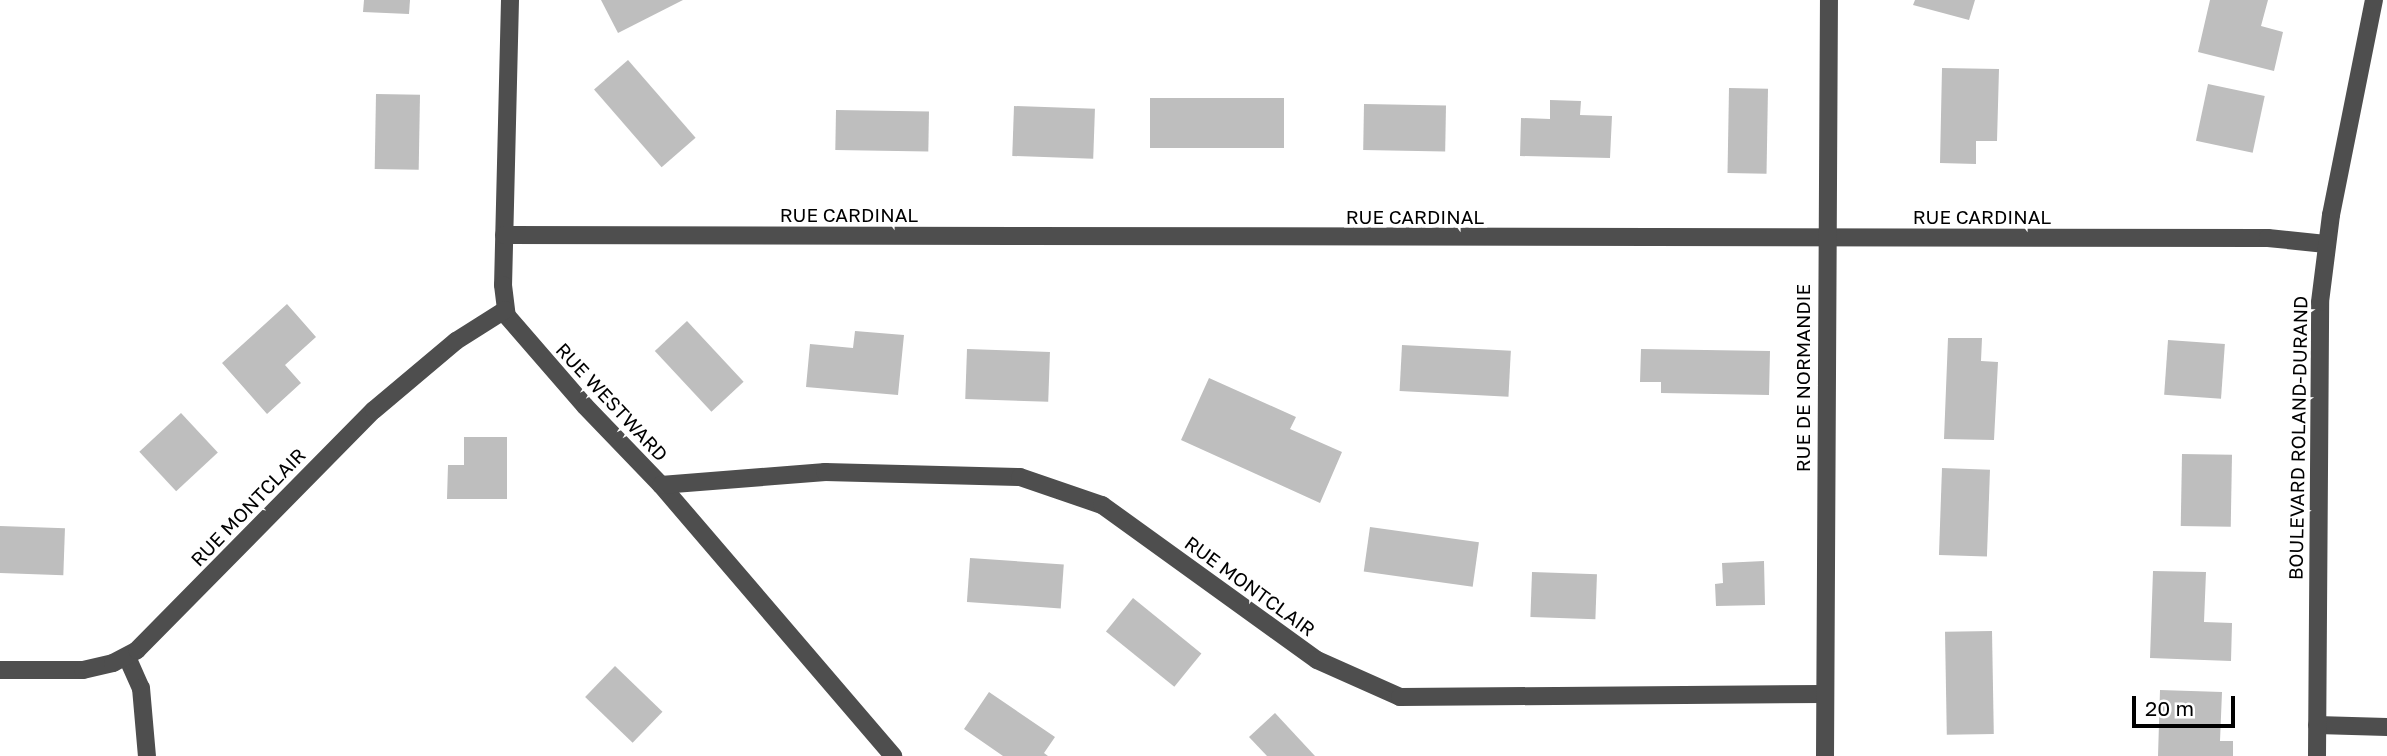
<!DOCTYPE html>
<html>
<head>
<meta charset="utf-8">
<style>
  body { margin:0 }
  #map { position:relative; width:2387px; height:756px; overflow:hidden; background:#fff; font-family:"Golos Text",sans-serif }
  div>[style] { position:absolute }
  .building>* { inset:0; background:#bebebe; transform-origin:0 0 }
  .minor>* { height:18px; margin:-9px; padding:0 9px; transform-origin:9px; border-radius:9px; background:#4e4e4e }
  span { translate:-50% -50%; white-space:nowrap; text-align:center; line-height:1.15; -webkit-text-stroke:7px #fff; paint-order:stroke }
  .street-label { font-size:19px; color:#000 }
  .scale { position:absolute; left:2132px; top:696px; width:103px; height:32px; box-sizing:border-box; border:4px solid #000; border-top:0; padding-left:9px; font-size:21px; line-height:24px; white-space:nowrap; color:#000; -webkit-text-stroke:5px #fff; paint-order:stroke }
</style>
</head>
<body>
<div id="map">
  <div class="building">
    <i style="clip-path:polygon(364px 0,410px 0,409px 14px,363px 12px)"></i>
    <i style="clip-path:polygon(601px 0,683px 0,618px 33px)"></i>
    <i style="clip-path:polygon(1915px 0,1975px 0,1969px 20px,1913px 5px)"></i>
    <i style="clip-path:polygon(2210px 0,2268px 0,2261px 26px,2283px 32px,2274px 71px,2198px 52px)"></i>
    <i style="left:628px;top:60px;width:103px;height:45px;rotate:49deg"></i>
    <i style="clip-path:polygon(1942px 68px,1999px 69px,1997px 141px,1976px 141px,1976px 164px,1940px 163px)"></i>
    <i style="left:2208px;top:84px;width:58px;height:58px;rotate:12deg"></i>
    <i style="left:1729px;top:88px;width:39px;height:85px;rotate:1deg"></i>
    <i style="left:376px;top:94px;width:44px;height:75px;rotate:1deg"></i>
    <i style="left:1150px;top:98px;width:134px;height:50px"></i>
    <i style="clip-path:polygon(1550px 100px,1581px 101px,1580px 115px,1612px 116px,1610px 158px,1520px 156px,1521px 118px,1550px 119px)"></i>
    <i style="left:1364px;top:104px;width:82px;height:46px;rotate:1deg"></i>
    <i style="left:1014px;top:106px;width:81px;height:50px;rotate:2deg"></i>
    <i style="left:836px;top:110px;width:93px;height:40px;rotate:1deg"></i>
    <i style="clip-path:polygon(287px 304px,316px 337px,285px 365px,301px 383px,267px 414px,222px 363px)"></i>
    <i style="left:687px;top:321px;width:83px;height:44px;rotate:47deg"></i>
    <i style="clip-path:polygon(855px 331px,904px 335px,898px 395px,806px 387px,810px 344px,853px 348px)"></i>
    <i style="clip-path:polygon(1948px 338px,1982px 338px,1981px 361px,1998px 362px,1994px 440px,1944px 439px)"></i>
    <i style="left:2168px;top:340px;width:57px;height:55px;rotate:4deg"></i>
    <i style="left:1402px;top:345px;width:109px;height:46px;rotate:3deg"></i>
    <i style="left:967px;top:349px;width:83px;height:50px;rotate:2deg"></i>
    <i style="clip-path:polygon(1641px 349px,1770px 351px,1769px 395px,1661px 393px,1661px 382px,1640px 382px)"></i>
    <i style="clip-path:polygon(1209px 378px,1296px 417px,1290px 429px,1342px 452px,1320px 503px,1181px 440px)"></i>
    <i style="left:181px;top:413px;width:54px;height:57px;rotate:47deg"></i>
    <i style="clip-path:polygon(464px 437px,507px 437px,507px 499px,447px 499px,448px 465px,464px 465px)"></i>
    <i style="left:2182px;top:454px;width:50px;height:72px;rotate:1deg"></i>
    <i style="left:1942px;top:468px;width:48px;height:87px;rotate:2deg"></i>
    <i style="left:0;top:526px;width:65px;height:47px;rotate:2deg"></i>
    <i style="left:1370px;top:527px;width:110px;height:45px;rotate:8deg"></i>
    <i style="left:970px;top:558px;width:94px;height:44px;rotate:4deg"></i>
    <i style="clip-path:polygon(1764px 561px,1765px 605px,1716px 606px,1715px 584px,1723px 583px,1722px 563px)"></i>
    <i style="clip-path:polygon(2153px 571px,2206px 572px,2204px 622px,2232px 623px,2231px 661px,2150px 658px)"></i>
    <i style="left:1532px;top:572px;width:65px;height:45px;rotate:2deg"></i>
    <i style="left:1133px;top:598px;width:88px;height:43px;rotate:39deg"></i>
    <i style="left:1992px;top:631px;width:103px;height:47px;rotate:89deg"></i>
    <i style="left:615px;top:666px;width:66px;height:43px;rotate:44deg"></i>
    <i style="clip-path:polygon(2160px 690px,2222px 692px,2220px 741px,2233px 741px,2233px 756px,2158px 756px)"></i>
    <i style="clip-path:polygon(989px 692px,1055px 737px,1044px 753px,1048px 756px,1003px 756px,964px 729px)"></i>
    <i style="clip-path:polygon(1275px 713px,1315px 756px,1267px 756px,1249px 737px)"></i>
  </div>
  <div class="minor">
    <i style="left:510px;top:0;width:285px;rotate:91.4deg"></i>
    <i style="left:503px;top:285px;width:31px;rotate:83deg"></i>
    <i style="left:507px;top:316px;width:119px;rotate:49.1deg"></i>
    <i style="left:585px;top:406px;width:110px;rotate:46.1deg"></i>
    <i style="left:661px;top:485px;width:357px;rotate:49.4deg"></i>
    <i style="left:504px;top:235px;width:1764px;rotate:0.1deg"></i>
    <i style="left:2268px;top:238px;width:58px;rotate:5.9deg"></i>
    <i style="left:661px;top:485px;width:165px;rotate:-4.5deg"></i>
    <i style="left:825px;top:472px;width:195px;rotate:1.5deg"></i>
    <i style="left:1020px;top:477px;width:87px;rotate:18.9deg"></i>
    <i style="left:1102px;top:505px;width:265px;rotate:35.8deg"></i>
    <i style="left:1317px;top:660px;width:91px;rotate:24deg"></i>
    <i style="left:1400px;top:697px;width:424px;rotate:-0.4deg"></i>
    <i style="left:127px;top:657px;width:34px;rotate:66deg"></i>
    <i style="left:141px;top:688px;width:68px;rotate:85deg"></i>
    <i style="left:0;top:670px;width:83px"></i>
    <i style="left:83px;top:670px;width:31px;rotate:-13deg"></i>
    <i style="left:113px;top:663px;width:27px;rotate:-28deg"></i>
    <i style="left:137px;top:650px;width:337px;rotate:-45.4deg"></i>
    <i style="left:374px;top:410px;width:107px;rotate:-40.1deg"></i>
    <i style="left:456px;top:341px;width:58px;rotate:-32.3deg"></i>
    <i style="left:2317px;top:725px;width:70px;rotate:1.6deg"></i>
    <i style="left:1825px;top:756px;width:756px;rotate:-89.7deg"></i>
    <i style="left:2317px;top:756px;width:454px;rotate:-89.6deg"></i>
    <i style="left:2320px;top:302px;width:88px;rotate:-82.8deg"></i>
    <i style="left:2331px;top:215px;width:219px;rotate:-78.7deg"></i>
  </div>
  <div class="street-label">
    <span style="left:849px;top:215px">RUE CARDINAL</span>
    <span style="left:1415px;top:217px">RUE CARDINAL</span>
    <span style="left:1982px;top:217px">RUE CARDINAL</span>
    <span style="left:1803px;top:378px;rotate:-90deg">RUE DE NORMANDIE</span>
    <span style="left:612px;top:402px;rotate:47deg">RUE WESTWARD</span>
    <span style="left:2298px;top:438px;rotate:-89deg">BOULEVARD ROLAND-DURAND</span>
    <span style="left:248px;top:507px;rotate:-46deg">RUE MONTCLAIR</span>
    <span style="left:1250px;top:586px;rotate:36deg">RUE MONTCLAIR</span>
  </div>
  <div class="scale">20 m</div>
</div>
</body>
</html>
